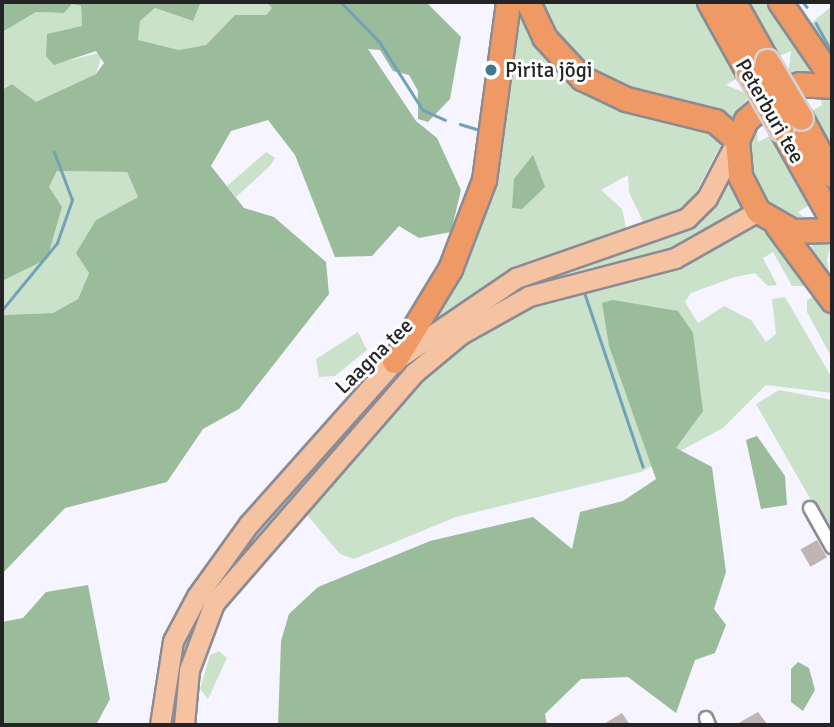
<!DOCTYPE html>
<html>
<head>
<meta charset="utf-8">
<style>
  body { margin:0 }
  #map { position:relative; width:834px; height:727px; overflow:hidden; background:#f6f4fe; font-family:Signika,sans-serif }
  div>[style] { position:absolute }
  .green>* { inset:0; background:#cae2ca }
  .forest>* { inset:0; background:#9abc9a }
  .stream>* { height:2.5px; margin:-1.25px; padding:0 1.25px; transform-origin:1.25px; border-radius:1.25px; background:#73a1b8 }
  .building>* { inset:0; background:#c0b5b3; transform-origin:0 0 }
  .roads { filter:drop-shadow(2px 0 #8c8b94) drop-shadow(-2px 0 #8c8b94) drop-shadow(0 2px #8c8b94) drop-shadow(0 -2px #8c8b94) }
  .street>* { height:12px; margin:-6px; padding:0 6px; transform-origin:6px; border-radius:6px; background:#fff }
  .primary>* { height:19px; margin:-9.5px; padding:0 9.5px; transform-origin:9.5px; border-radius:9.5px; background:#f5c2a2 }
  .highway>* { height:23px; margin:-11.5px; padding:0 11.5px; transform-origin:11.5px; border-radius:11.5px; background:#ef9964 }
  .bridges { filter:drop-shadow(2px 0 #d3d3d4) drop-shadow(-2px 0 #d3d3d4) drop-shadow(0 2px #d3d3d4) drop-shadow(0 -2px #d3d3d4) }
  .highway-bridge>* { height:23px; margin:-11.5px; padding:0 11.5px; transform-origin:11.5px; border-radius:11.5px; background:#ef9964 }
  .dots>* { width:19px; height:19px; translate:-50% -50%; box-sizing:border-box; border:4px solid #fff; border-radius:50% }
  span { translate:-50% -50%; white-space:nowrap; text-align:center; line-height:1.15; -webkit-text-stroke:6px #fff; paint-order:stroke }
  .poi-label { font-size:21px; color:#242427 }
  .left { translate:0 -50%; text-align:left }
  .street-label { font-size:21px; color:#242427 }
  .frame { position:absolute; inset:0; border:4px solid #242427; pointer-events:none }
</style>
</head>
<body>
<div id="map">
  <div class="green">
    <i style="clip-path:polygon(201px 2px,266px 2px,272px 8px,266px 15px,235px 15px,206px 45px,179px 50px,137px 40px,140px 21px,155px 8px,193px 21px)"></i>
    <i style="clip-path:polygon(514px 2px,557px 63px,707px 125px,722px 137px,720px 146px,688px 209px,646px 228px,629px 192px,628px 175px,601px 190px,622px 209px,627px 232px,500px 279px,419px 333px,458px 268px)"></i>
    <i style="clip-path:polygon(547px 2px,698px 2px,741px 76px,726px 85px,750px 95px,730px 121px,595px 77px,557px 43px,541px 6px)"></i>
    <i style="clip-path:polygon(743px 2px,772px 2px,819px 75px,788px 77px,791px 51px,775px 58px)"></i>
    <i style="clip-path:polygon(72px 4px,81px 6px,82px 26px,54px 64px,103px 52px,96px 74px,36px 103px,12px 84px,2px 90px,2px 32px,9px 22px,36px 12px,63px 13px)"></i>
    <i style="clip-path:polygon(832px 6px,832px 70px,810px 24px)"></i>
    <i style="clip-path:polygon(820px 96px,832px 100px,832px 158px,807px 114px,822px 105px)"></i>
    <i style="clip-path:polygon(764px 120px,757px 127px,758px 142px,774px 134px,813px 203px,798px 212px,806px 219px,820px 216px,824px 223px,786px 217px,752px 198px,741px 168px,752px 122px)"></i>
    <i style="clip-path:polygon(266px 152px,275px 158px,270px 166px,236px 197px,227px 186px)"></i>
    <i style="clip-path:polygon(726px 165px,742px 208px,677px 247px,567px 274px,471px 318px,378px 397px,218px 581px,188px 645px,177px 725px,167px 725px,184px 636px,235px 551px,412px 353px,506px 288px,686px 227px)"></i>
    <i style="clip-path:polygon(57px 171px,127px 172px,138px 197px,96px 220px,89px 273px,78px 299px,53px 313px,2px 315px,2px 281px,47px 259px,49px 187px)"></i>
    <i style="clip-path:polygon(753px 225px,768px 230px,807px 286px,792px 286px,773px 252px,763px 258px,777px 285px,768px 286px,755px 273px,735px 277px,691px 293px,685px 302px,698px 323px,724px 306px,751px 320px,766px 342px,776px 334px,772px 299px,785px 297px,832px 378px,832px 393px,766px 385px,723px 428px,641px 472px,456px 517px,354px 559px,340px 554px,308px 516px,302px 506px,378px 418px,461px 343px,530px 304px,675px 267px)"></i>
    <i style="clip-path:polygon(832px 241px,827px 259px,832px 291px,809px 253px,813px 243px)"></i>
    <i style="clip-path:polygon(818px 294px,832px 313px,832px 358px,807px 312px,807px 300px)"></i>
    <i style="clip-path:polygon(358px 332px,367px 350px,335px 376px,319px 377px,316px 359px)"></i>
    <i style="clip-path:polygon(779px 390px,832px 400px,832px 537px,756px 404px)"></i>
    <i style="clip-path:polygon(219px 651px,227px 658px,208px 699px,200px 689px,210px 655px)"></i>
  </div>
  <div class="forest">
    <i style="clip-path:polygon(2px 2px,201px 2px,193px 21px,155px 8px,140px 21px,138px 40px,179px 50px,206px 45px,235px 15px,266px 15px,272px 8px,266px 2px,426px 2px,461px 37px,450px 99px,428px 122px,418px 119px,418px 91px,409px 75px,393px 71px,380px 50px,368px 49px,416px 121px,437px 138px,461px 190px,451px 232px,419px 238px,399px 226px,372px 256px,335px 257px,295px 155px,268px 120px,231px 131px,211px 166px,244px 208px,274px 217px,326px 262px,329px 294px,239px 409px,203px 429px,167px 482px,65px 508px,2px 574px,2px 315px,53px 313px,78px 299px,89px 273px,76px 253px,96px 220px,138px 197px,127px 172px,57px 171px,49px 187px,62px 207px,47px 259px,2px 281px,2px 90px,12px 84px,36px 102px,96px 74px,104px 63px,96px 51px,54px 65px,46px 56px,47px 34px,82px 26px,81px 6px,72px 4px,64px 13px,36px 12px,2px 32px)"></i>
    <i style="clip-path:polygon(533px 155px,545px 187px,522px 209px,512px 208px,514px 179px)"></i>
    <i style="clip-path:polygon(613px 300px,678px 311px,693px 333px,703px 411px,676px 448px,712px 467px,726px 572px,714px 609px,726px 625px,715px 653px,695px 660px,676px 713px,628px 677px,581px 679px,545px 714px,547px 725px,278px 725px,281px 641px,289px 614px,318px 587px,430px 541px,533px 517px,572px 549px,580px 512px,623px 501px,656px 479px,609px 346px,602px 303px)"></i>
    <i style="clip-path:polygon(757px 436px,785px 476px,787px 505px,761px 509px,746px 440px)"></i>
    <i style="clip-path:polygon(88px 585px,110px 699px,96px 725px,2px 725px,2px 622px,23px 618px,46px 592px)"></i>
    <i style="clip-path:polygon(798px 662px,809px 668px,815px 690px,803px 711px,791px 702px,791px 669px)"></i>
  </div>
  <div class="stream">
    <i style="left:341px;top:2px;width:54px;rotate:45.7deg"></i>
    <i style="left:379px;top:41px;width:82px;rotate:57.5deg"></i>
    <i style="left:423px;top:110px;width:24px;rotate:24deg"></i>
    <i style="left:803px;top:2px;width:6px;rotate:51deg"></i>
    <i style="left:816px;top:23px;width:33px;rotate:61deg"></i>
    <i style="left:460px;top:124px;width:21px;rotate:17deg"></i>
    <i style="left:585px;top:294px;width:182px;rotate:71.4deg"></i>
    <i style="left:2px;top:310px;width:87px;rotate:-50.6deg"></i>
    <i style="left:57px;top:243px;width:46px;rotate:-70.8deg"></i>
    <i style="left:72px;top:200px;width:51px;rotate:-110.6deg"></i>
  </div>
  <div class="building">
    <i style="left:817px;top:540px;width:20px;height:19px;rotate:60deg"></i>
    <i style="clip-path:polygon(758px 712px,768px 725px,735px 725px)"></i>
    <i style="clip-path:polygon(622px 713px,630px 725px,602px 725px)"></i>
  </div>
  <div class="roads">
    <div class="street">
      <i style="left:810px;top:508px;width:45px;rotate:60.6deg"></i>
      <i style="left:706px;top:718px;width:8px;rotate:67deg"></i>
    </div>
    <div class="primary">
      <i style="left:160px;top:725px;width:85px;rotate:-81.2deg"></i>
      <i style="left:173px;top:641px;width:51px;rotate:-61.9deg"></i>
      <i style="left:197px;top:596px;width:89px;rotate:-54.2deg"></i>
      <i style="left:249px;top:524px;width:218px;rotate:-48.3deg"></i>
      <i style="left:394px;top:361px;width:148px;rotate:-34.2deg"></i>
      <i style="left:516px;top:278px;width:181px;rotate:-19.3deg"></i>
      <i style="left:687px;top:218px;width:28px;rotate:-45deg"></i>
      <i style="left:707px;top:198px;width:65px;rotate:-62.7deg"></i>
      <i style="left:184px;top:725px;width:55px;rotate:-84.8deg"></i>
      <i style="left:189px;top:670px;width:72px;rotate:-69.5deg"></i>
      <i style="left:214px;top:603px;width:305px;rotate:-49deg"></i>
      <i style="left:414px;top:373px;width:61px;rotate:-39.7deg"></i>
      <i style="left:461px;top:334px;width:78px;rotate:-29.2deg"></i>
      <i style="left:529px;top:296px;width:151px;rotate:-14.6deg"></i>
      <i style="left:675px;top:258px;width:95px;rotate:-29.5deg"></i>
    </div>
    <div class="highway">
      <i style="left:528px;top:2px;width:38px;rotate:65deg"></i>
      <i style="left:544px;top:37px;width:56px;rotate:47.2deg"></i>
      <i style="left:582px;top:78px;width:49px;rotate:25.5deg"></i>
      <i style="left:626px;top:99px;width:92px;rotate:13.9deg"></i>
      <i style="left:715px;top:121px;width:29px;rotate:41deg"></i>
      <i style="left:709px;top:2px;width:80px;rotate:60.9deg"></i>
      <i style="left:734px;top:2px;width:68px;rotate:60.8deg"></i>
      <i style="left:780px;top:2px;width:92px;rotate:55.6deg"></i>
      <i style="left:832px;top:86px;width:33px;rotate:-177deg"></i>
      <i style="left:799px;top:84px;width:21px;rotate:161deg"></i>
      <i style="left:779px;top:91px;width:44px;rotate:138.7deg"></i>
      <i style="left:746px;top:120px;width:22px;rotate:114deg"></i>
      <i style="left:737px;top:140px;width:36px;rotate:85deg"></i>
      <i style="left:740px;top:176px;width:39px;rotate:63deg"></i>
      <i style="left:758px;top:211px;width:39px;rotate:30deg"></i>
      <i style="left:792px;top:231px;width:40px;rotate:-1.4deg"></i>
      <i style="left:801px;top:118px;width:65px;rotate:61.5deg"></i>
      <i style="left:781px;top:129px;width:104px;rotate:60.7deg"></i>
      <i style="left:778px;top:227px;width:91px;rotate:53.5deg"></i>
      <i style="left:394px;top:361px;width:108px;rotate:-58.7deg"></i>
      <i style="left:450px;top:269px;width:95px;rotate:-69.1deg"></i>
      <i style="left:484px;top:180px;width:180px;rotate:-82.3deg"></i>
    </div>
  </div>
  <div class="bridges">
    <div class="highway-bridge">
      <i style="left:767px;top:61px;width:66px;rotate:59.2deg"></i>
      <i style="left:748px;top:72px;width:66px;rotate:59.9deg"></i>
    </div>
  </div>
  <div class="dots">
    <i style="left:491px;top:70px;background:#3e7a91"></i>
  </div>
  <div class="poi-label">
    <span class="left" style="left:505px;top:70px">Pirita jõgi</span>
  </div>
  <div class="street-label">
    <span style="left:770px;top:111px;rotate:60deg">Peterburi tee</span>
    <span style="left:374px;top:356px;rotate:-44deg">Laagna tee</span>
  </div>
  <div class="frame"></div>
</div>
</body>
</html>
